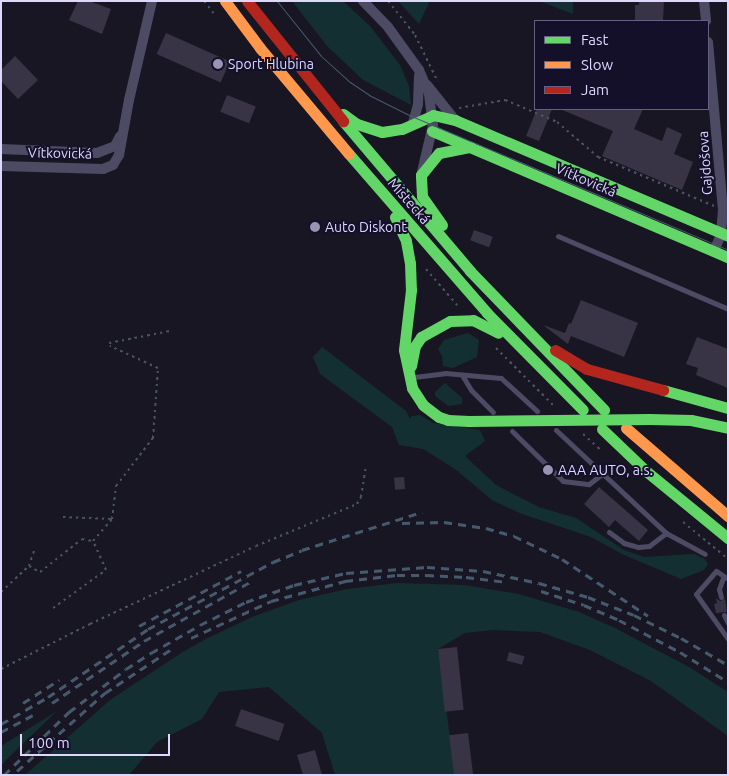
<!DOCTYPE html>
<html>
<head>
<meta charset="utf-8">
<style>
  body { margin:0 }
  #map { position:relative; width:729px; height:776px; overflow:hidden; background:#181623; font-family:Ubuntu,sans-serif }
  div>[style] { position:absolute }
  .green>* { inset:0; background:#142f31 }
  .building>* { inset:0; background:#383445; transform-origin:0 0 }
  .path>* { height:2px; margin-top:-1px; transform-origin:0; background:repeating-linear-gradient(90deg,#485564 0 2.5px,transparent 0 6.5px) }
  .lane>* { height:5px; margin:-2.5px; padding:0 2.5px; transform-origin:2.5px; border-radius:2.5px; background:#4d4b64 }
  .street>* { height:10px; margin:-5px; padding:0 5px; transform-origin:5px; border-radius:5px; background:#4d4b64 }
  .fast>* { height:11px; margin:-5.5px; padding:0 5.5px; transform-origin:5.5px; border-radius:5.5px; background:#63d668 }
  .slow>* { height:11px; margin:-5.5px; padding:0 5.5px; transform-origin:5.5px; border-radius:5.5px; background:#ff974d }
  .jam>* { height:11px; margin:-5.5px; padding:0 5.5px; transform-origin:5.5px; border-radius:5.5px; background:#b3261e }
  .tram>* { height:1px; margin:-0.5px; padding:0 0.5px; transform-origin:0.5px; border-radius:0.5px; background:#465a6e }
  .rail>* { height:3px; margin-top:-1.5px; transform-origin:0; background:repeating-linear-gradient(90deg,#465a6e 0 8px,transparent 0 14px) }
  .fast-bridge>* { height:11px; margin:-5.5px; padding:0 5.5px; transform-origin:5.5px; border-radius:5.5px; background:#63d668 }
  .dots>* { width:14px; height:14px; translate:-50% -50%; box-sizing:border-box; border:2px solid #151029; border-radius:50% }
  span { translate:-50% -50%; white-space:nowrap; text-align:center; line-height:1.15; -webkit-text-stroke:4px #151029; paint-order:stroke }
  .poi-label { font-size:14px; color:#ded8ff }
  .left { translate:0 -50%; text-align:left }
  .street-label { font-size:14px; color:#ded8ff }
  .frame { position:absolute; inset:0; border:2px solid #ded8ff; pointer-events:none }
  .legend { position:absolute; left:534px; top:20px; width:175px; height:90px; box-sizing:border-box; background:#151029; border:1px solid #65607f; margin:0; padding:6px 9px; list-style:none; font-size:15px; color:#ded8ff }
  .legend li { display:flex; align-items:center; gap:10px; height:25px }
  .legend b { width:25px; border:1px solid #65607f }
  .scale { position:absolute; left:20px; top:734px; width:150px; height:22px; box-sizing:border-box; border:2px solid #ded8ff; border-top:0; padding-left:6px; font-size:15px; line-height:18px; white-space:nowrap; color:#ded8ff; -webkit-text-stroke:4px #151029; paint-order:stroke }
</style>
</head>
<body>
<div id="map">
  <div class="green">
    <i style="clip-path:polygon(292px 1px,343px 1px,370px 26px,400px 65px,409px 86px,411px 105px,363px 80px,327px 46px)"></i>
    <i style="clip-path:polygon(398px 1px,430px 1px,419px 24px)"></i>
    <i style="clip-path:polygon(539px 1px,573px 1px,573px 14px)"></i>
    <i style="clip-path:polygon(468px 333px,479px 340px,477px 357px,453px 368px,443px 366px,442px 356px,438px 349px,444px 340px)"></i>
    <i style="clip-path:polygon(322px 347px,406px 411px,410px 419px,412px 416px,420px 415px,433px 423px,480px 430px,485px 441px,465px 456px,496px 485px,539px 507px,576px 518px,624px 550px,644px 557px,694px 554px,705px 559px,708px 564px,704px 570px,681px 579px,622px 554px,591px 537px,522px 514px,492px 500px,455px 469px,423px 449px,399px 445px,392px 427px,320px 374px,313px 357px)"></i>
    <i style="clip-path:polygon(445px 383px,462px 398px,462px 404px,448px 406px,435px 396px,435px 392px)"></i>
    <i style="clip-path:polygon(397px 583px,464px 585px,519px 594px,579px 612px,615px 628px,689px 667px,728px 692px,728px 736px,651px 681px,590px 650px,540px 632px,493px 630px,465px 633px,438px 649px,455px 775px,335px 775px,322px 733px,269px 687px,219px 692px,202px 719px,157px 742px,129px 775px,25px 775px,110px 700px,181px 653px,206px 639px,252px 617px,299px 600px,347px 589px)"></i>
    <i style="clip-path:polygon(57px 711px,6px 760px,1px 766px,1px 746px)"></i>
  </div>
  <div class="building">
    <i style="clip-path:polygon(78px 1px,89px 1px,111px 9px,102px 34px,69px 20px)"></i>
    <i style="clip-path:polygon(639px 1px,664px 1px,663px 21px,635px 21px,635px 5px,639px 5px)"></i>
    <i style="left:166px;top:33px;width:70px;height:23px;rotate:24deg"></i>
    <i style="clip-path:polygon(15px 56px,38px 80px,18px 99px,1px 81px,1px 70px)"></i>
    <i style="left:227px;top:95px;width:31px;height:18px;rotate:22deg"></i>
    <i style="clip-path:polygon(537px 109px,552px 109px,539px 141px,526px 136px)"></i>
    <i style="clip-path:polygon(560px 109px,643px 109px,634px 129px,662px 141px,667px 127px,682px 134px,674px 154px,693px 162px,682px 190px,602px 156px,613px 131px)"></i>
    <i style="left:474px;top:230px;width:20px;height:11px;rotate:20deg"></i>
    <i style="clip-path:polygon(581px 300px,638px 323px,624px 357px,571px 336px,568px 344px,543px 325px,565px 333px,569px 323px,571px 324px)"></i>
    <i style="clip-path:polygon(697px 337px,728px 349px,728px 388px,696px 375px,698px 368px,686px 364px)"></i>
    <i style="left:404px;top:477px;width:12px;height:10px;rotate:85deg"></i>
    <i style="clip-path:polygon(599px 487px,648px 530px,639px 541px,615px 520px,609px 527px,584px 504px)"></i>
    <i style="clip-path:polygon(716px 598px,720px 601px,725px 599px,727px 612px,716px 613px,714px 604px,717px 603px)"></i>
    <i style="left:457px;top:647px;width:63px;height:19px;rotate:84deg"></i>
    <i style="left:509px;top:652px;width:16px;height:9px;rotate:15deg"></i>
    <i style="left:241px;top:709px;width:46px;height:18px;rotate:19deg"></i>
    <i style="left:468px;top:733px;width:42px;height:19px;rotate:83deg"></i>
    <i style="clip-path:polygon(315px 750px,322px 775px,303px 775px,297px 755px)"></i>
  </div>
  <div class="path">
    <i style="left:204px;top:1px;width:18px;rotate:52deg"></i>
    <i style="left:388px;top:1px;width:43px;rotate:51.5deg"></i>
    <i style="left:415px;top:35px;width:52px;rotate:63.9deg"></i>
    <i style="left:459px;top:108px;width:47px;rotate:-9.9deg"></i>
    <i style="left:505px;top:100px;width:56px;rotate:22.9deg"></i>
    <i style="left:557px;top:122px;width:54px;rotate:40.5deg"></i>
    <i style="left:598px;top:157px;width:126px;rotate:22.9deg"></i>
    <i style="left:426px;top:269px;width:48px;rotate:49.3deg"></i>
    <i style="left:109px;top:343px;width:62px;rotate:-11.1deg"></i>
    <i style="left:496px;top:348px;width:81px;rotate:45deg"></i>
    <i style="left:583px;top:434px;width:25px;rotate:42deg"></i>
    <i style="left:63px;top:517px;width:49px;rotate:2.3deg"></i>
    <i style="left:112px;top:519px;width:33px;rotate:-83deg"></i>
    <i style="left:116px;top:486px;width:61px;rotate:-52.4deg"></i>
    <i style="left:153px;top:438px;width:70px;rotate:-85.9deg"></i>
    <i style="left:158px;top:368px;width:53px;rotate:-155.4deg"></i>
    <i style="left:683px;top:522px;width:58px;rotate:39.4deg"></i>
    <i style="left:29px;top:566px;width:13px;rotate:29deg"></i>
    <i style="left:40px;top:572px;width:53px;rotate:-38.2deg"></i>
    <i style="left:82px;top:539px;width:11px;rotate:10deg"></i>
    <i style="left:1px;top:592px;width:38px;rotate:-43deg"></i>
    <i style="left:29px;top:566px;width:16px;rotate:-72deg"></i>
    <i style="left:53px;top:608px;width:65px;rotate:-35.6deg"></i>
    <i style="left:106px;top:570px;width:32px;rotate:-114deg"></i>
    <i style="left:93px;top:541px;width:29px;rotate:-49deg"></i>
    <i style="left:1px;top:669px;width:100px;rotate:-26.8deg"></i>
    <i style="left:90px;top:624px;width:183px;rotate:-25.2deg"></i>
    <i style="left:256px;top:546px;width:109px;rotate:-22.6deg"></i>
    <i style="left:357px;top:504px;width:8px;rotate:-60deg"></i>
    <i style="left:361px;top:497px;width:30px;rotate:-81deg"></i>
  </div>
  <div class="lane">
    <i style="left:558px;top:236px;width:185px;rotate:23.2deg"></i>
    <i style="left:462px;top:375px;width:17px;rotate:59deg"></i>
    <i style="left:471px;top:390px;width:31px;rotate:45deg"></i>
    <i style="left:414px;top:377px;width:31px;rotate:-7deg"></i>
    <i style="left:445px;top:373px;width:56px;rotate:5.1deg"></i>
    <i style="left:501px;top:378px;width:49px;rotate:42.5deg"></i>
    <i style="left:556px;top:430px;width:151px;rotate:43.1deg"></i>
    <i style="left:666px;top:533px;width:44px;rotate:28.3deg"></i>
    <i style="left:512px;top:431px;width:71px;rotate:44.4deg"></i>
    <i style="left:563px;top:481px;width:26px;rotate:7deg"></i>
    <i style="left:589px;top:484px;width:18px;rotate:-38deg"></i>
    <i style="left:609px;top:532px;width:19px;rotate:36deg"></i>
    <i style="left:624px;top:543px;width:15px;rotate:16deg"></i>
    <i style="left:638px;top:547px;width:11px;rotate:-5deg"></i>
    <i style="left:649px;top:546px;width:21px;rotate:-37deg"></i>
    <i style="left:728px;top:579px;width:14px;rotate:-146deg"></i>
    <i style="left:716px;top:571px;width:30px;rotate:131deg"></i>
    <i style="left:696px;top:594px;width:55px;rotate:54.6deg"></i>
    <i style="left:721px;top:597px;width:8px;rotate:-104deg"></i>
    <i style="left:719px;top:589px;width:12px;rotate:-70deg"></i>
    <i style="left:724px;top:615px;width:9px;rotate:63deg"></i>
  </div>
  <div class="street">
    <i style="left:363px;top:1px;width:36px;rotate:46deg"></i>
    <i style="left:388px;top:27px;width:53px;rotate:54.2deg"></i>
    <i style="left:419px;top:70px;width:26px;rotate:67deg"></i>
    <i style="left:429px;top:94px;width:31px;rotate:83deg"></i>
    <i style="left:433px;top:125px;width:48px;rotate:103.2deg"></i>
    <i style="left:704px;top:1px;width:20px;rotate:84deg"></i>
    <i style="left:708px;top:42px;width:169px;rotate:84.9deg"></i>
    <i style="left:723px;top:210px;width:25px;rotate:95deg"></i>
    <i style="left:721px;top:235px;width:17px;rotate:114deg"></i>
    <i style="left:427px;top:85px;width:45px;rotate:51.3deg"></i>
    <i style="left:413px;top:123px;width:20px;rotate:-75deg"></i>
    <i style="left:418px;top:104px;width:28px;rotate:-88deg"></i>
    <i style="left:1px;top:149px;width:96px;rotate:2.4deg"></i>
    <i style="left:97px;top:153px;width:19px;rotate:-21deg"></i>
    <i style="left:115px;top:146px;width:11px;rotate:-63deg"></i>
    <i style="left:1px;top:166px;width:102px;rotate:1.7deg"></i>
    <i style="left:103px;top:169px;width:11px;rotate:-22deg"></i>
    <i style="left:113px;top:165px;width:12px;rotate:-59deg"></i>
    <i style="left:119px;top:155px;width:56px;rotate:-79.7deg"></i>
    <i style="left:129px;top:100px;width:102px;rotate:-76.9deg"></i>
  </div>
  <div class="fast">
    <i style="left:343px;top:114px;width:17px;rotate:36deg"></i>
    <i style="left:357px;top:124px;width:26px;rotate:18deg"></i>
    <i style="left:382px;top:132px;width:20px;rotate:-9deg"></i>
    <i style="left:402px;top:129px;width:34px;rotate:-24deg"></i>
    <i style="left:433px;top:115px;width:23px;rotate:13deg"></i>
    <i style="left:455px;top:120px;width:297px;rotate:23deg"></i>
    <i style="left:343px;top:121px;width:197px;rotate:49.7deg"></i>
    <i style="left:470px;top:271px;width:193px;rotate:46deg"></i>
    <i style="left:432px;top:131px;width:322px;rotate:23.1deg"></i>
    <i style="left:349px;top:154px;width:211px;rotate:49deg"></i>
    <i style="left:487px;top:313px;width:136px;rotate:45.3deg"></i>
    <i style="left:395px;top:217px;width:26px;rotate:65deg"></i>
    <i style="left:406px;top:241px;width:22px;rotate:80deg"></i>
    <i style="left:410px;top:263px;width:27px;rotate:88deg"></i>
    <i style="left:411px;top:290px;width:60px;rotate:96.7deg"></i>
    <i style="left:404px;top:350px;width:39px;rotate:78deg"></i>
    <i style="left:412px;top:388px;width:20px;rotate:57deg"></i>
    <i style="left:423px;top:405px;width:20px;rotate:37deg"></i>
    <i style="left:439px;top:417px;width:9px;rotate:18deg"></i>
    <i style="left:448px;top:420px;width:21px;rotate:3deg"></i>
    <i style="left:442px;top:225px;width:35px;rotate:-125deg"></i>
    <i style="left:422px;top:196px;width:21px;rotate:-93deg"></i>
    <i style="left:421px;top:175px;width:28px;rotate:-51deg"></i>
    <i style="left:439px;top:153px;width:32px;rotate:-11deg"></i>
    <i style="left:411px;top:366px;width:20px;rotate:-79deg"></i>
    <i style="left:415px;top:346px;width:11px;rotate:-56deg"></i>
    <i style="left:421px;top:337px;width:33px;rotate:-29deg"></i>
    <i style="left:450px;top:321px;width:23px;rotate:-2deg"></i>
    <i style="left:473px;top:320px;width:28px;rotate:27deg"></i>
    <i style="left:663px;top:390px;width:67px;rotate:15.5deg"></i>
    <i style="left:650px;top:419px;width:41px;rotate:1.4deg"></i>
    <i style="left:691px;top:420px;width:38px;rotate:12deg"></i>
    <i style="left:602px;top:429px;width:61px;rotate:43.7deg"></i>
    <i style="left:646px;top:471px;width:106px;rotate:39.3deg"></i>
  </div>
  <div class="slow">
    <i style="left:225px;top:1px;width:59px;rotate:53.3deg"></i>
    <i style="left:260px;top:48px;width:138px;rotate:50deg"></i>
    <i style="left:626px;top:428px;width:135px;rotate:40.8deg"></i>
  </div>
  <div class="jam">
    <i style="left:247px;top:1px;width:154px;rotate:51.3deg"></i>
    <i style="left:555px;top:350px;width:37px;rotate:31deg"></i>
    <i style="left:587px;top:369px;width:79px;rotate:15.4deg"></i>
  </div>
  <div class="tram">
    <i style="left:277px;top:1px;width:70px;rotate:51.3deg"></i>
    <i style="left:321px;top:56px;width:39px;rotate:42deg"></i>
    <i style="left:350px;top:82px;width:25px;rotate:34deg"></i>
    <i style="left:371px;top:96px;width:42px;rotate:26.6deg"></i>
    <i style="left:409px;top:115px;width:346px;rotate:22.9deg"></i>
  </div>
  <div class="rail">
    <i style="left:402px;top:523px;width:42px;rotate:-1.4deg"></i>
    <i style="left:444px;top:522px;width:42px;rotate:8.1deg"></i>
    <i style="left:486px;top:528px;width:29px;rotate:16deg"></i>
    <i style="left:514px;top:536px;width:53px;rotate:25.6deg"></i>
    <i style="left:562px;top:559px;width:103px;rotate:33.5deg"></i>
    <i style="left:541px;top:591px;width:45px;rotate:18deg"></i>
    <i style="left:584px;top:605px;width:38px;rotate:23deg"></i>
    <i style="left:619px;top:620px;width:69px;rotate:27.7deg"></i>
    <i style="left:680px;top:652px;width:57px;rotate:32deg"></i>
    <i style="left:139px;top:626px;width:116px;rotate:-28.3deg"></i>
    <i style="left:191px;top:638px;width:88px;rotate:-24.8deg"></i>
    <i style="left:271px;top:601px;width:77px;rotate:-15.1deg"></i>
    <i style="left:345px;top:581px;width:52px;rotate:-6.6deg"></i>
    <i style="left:397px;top:575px;width:29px"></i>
    <i style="left:426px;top:575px;width:40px;rotate:2.9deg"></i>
    <i style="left:466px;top:577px;width:38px;rotate:7deg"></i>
    <i style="left:23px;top:703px;width:43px;rotate:-32.6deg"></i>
    <i style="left:52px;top:703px;width:111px;rotate:-34deg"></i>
    <i style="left:144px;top:641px;width:124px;rotate:-29.1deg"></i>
    <i style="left:1px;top:724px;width:54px;rotate:-29.9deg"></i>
    <i style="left:48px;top:697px;width:121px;rotate:-34.2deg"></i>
    <i style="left:148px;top:629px;width:142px;rotate:-28.2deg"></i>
    <i style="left:273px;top:562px;width:31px;rotate:-22deg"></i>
    <i style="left:302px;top:550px;width:126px;rotate:-17.6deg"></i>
    <i style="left:1px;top:732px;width:36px;rotate:-28deg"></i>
    <i style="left:17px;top:771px;width:118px;rotate:-41.6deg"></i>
    <i style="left:105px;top:693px;width:82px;rotate:-33.5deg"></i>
    <i style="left:4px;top:775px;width:91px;rotate:-44.1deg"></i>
    <i style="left:69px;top:712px;width:71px;rotate:-37deg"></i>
    <i style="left:126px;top:669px;width:30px;rotate:-33deg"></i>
    <i style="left:151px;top:653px;width:56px;rotate:-29.7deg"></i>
    <i style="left:200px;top:625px;width:51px;rotate:-26.6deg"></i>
    <i style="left:246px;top:602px;width:51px;rotate:-19.5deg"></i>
    <i style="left:294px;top:585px;width:53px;rotate:-13deg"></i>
    <i style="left:346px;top:573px;width:81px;rotate:-4.2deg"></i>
    <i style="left:427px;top:567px;width:56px;rotate:4.1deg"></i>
    <i style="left:483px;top:571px;width:57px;rotate:12.1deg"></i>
    <i style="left:539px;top:583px;width:51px;rotate:15.9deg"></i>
    <i style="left:588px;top:597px;width:49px;rotate:21.4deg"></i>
    <i style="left:634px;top:615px;width:52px;rotate:26.1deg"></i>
    <i style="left:681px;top:638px;width:54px;rotate:29.9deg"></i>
  </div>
  <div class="fast-bridge">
    <i style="left:469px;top:421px;width:181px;rotate:-0.6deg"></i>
  </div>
  <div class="dots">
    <i style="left:218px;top:64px;background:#9994b2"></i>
    <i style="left:315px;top:227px;background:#9994b2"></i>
    <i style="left:548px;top:470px;background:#9994b2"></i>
  </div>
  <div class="poi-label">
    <span class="left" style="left:228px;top:64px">Sport Hlubina</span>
    <span class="left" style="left:325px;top:227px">Auto Diskont</span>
    <span class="left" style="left:558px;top:470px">AAA AUTO, a.s.</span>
  </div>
  <div class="street-label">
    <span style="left:60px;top:153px;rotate:1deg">Vítkovická</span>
    <span style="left:705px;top:163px;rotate:-94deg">Gajdošova</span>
    <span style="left:586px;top:180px;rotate:23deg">Vítkovická</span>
    <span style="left:409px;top:201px;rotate:49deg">Místecká</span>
  </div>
  <div class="frame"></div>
  <ul class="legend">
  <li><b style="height:6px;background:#63d668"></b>Fast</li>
  <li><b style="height:6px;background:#ff974d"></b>Slow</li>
  <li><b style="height:6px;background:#b3261e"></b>Jam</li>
  </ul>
  <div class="scale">100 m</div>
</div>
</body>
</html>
